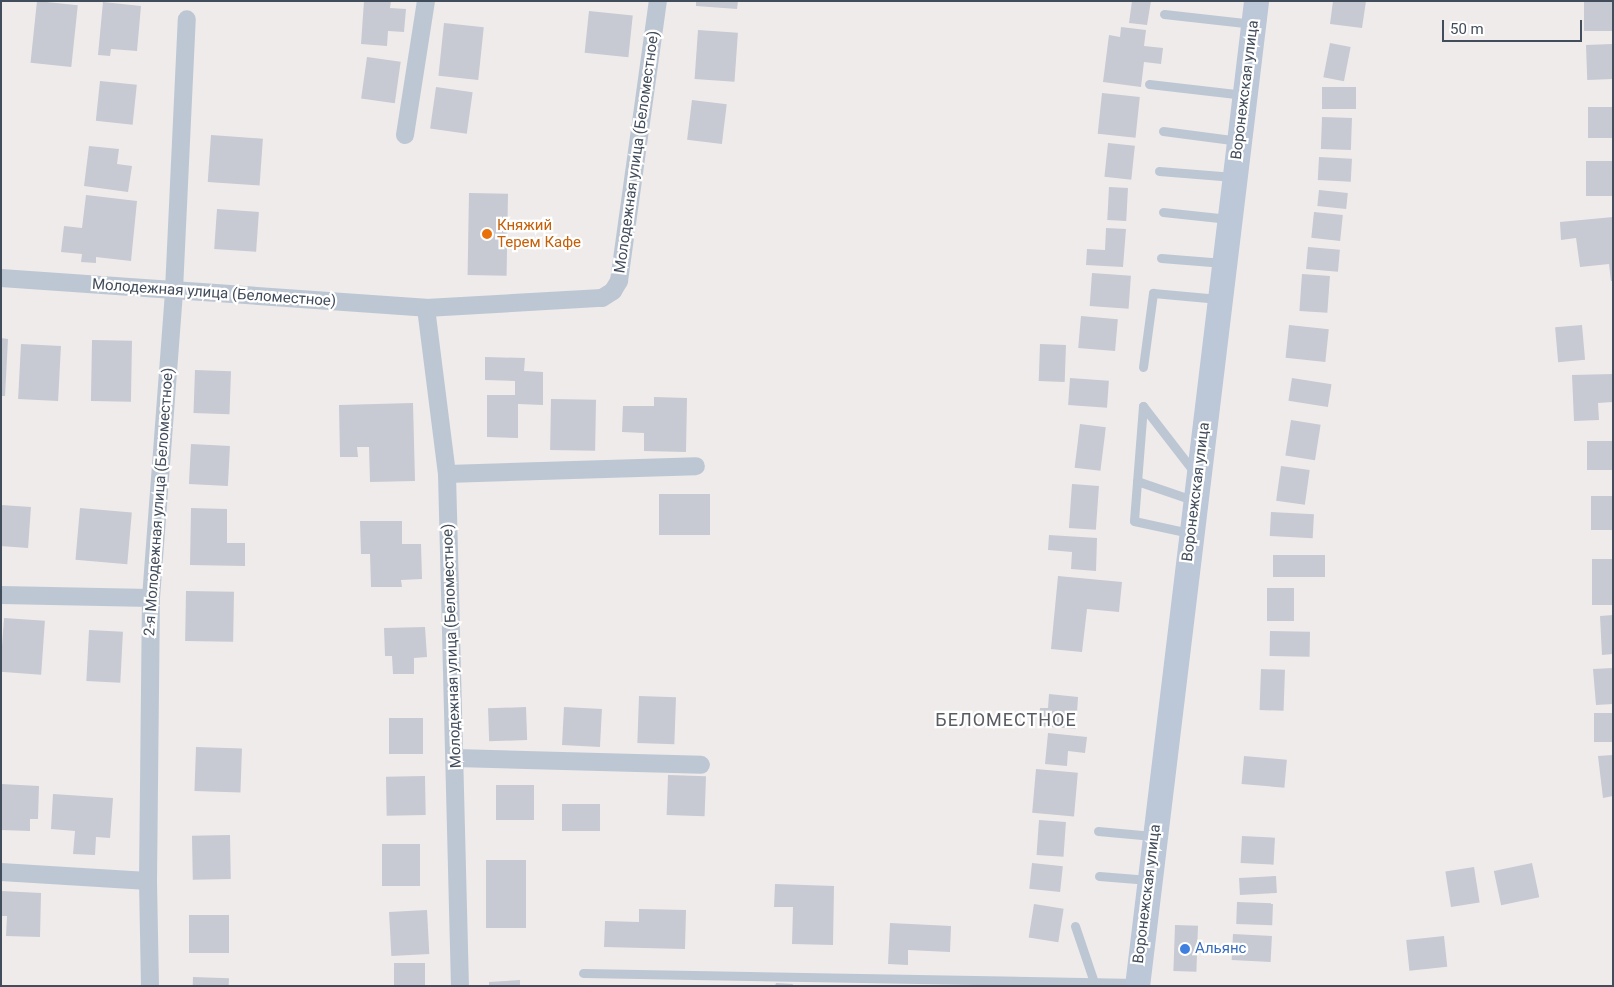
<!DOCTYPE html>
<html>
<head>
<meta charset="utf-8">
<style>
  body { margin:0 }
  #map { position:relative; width:1614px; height:987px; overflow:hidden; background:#efebeb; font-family:Roboto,sans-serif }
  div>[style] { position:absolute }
  .building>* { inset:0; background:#c7cad2; transform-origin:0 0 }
  .lane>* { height:9px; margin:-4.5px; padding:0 4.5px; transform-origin:4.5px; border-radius:4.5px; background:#bdc7d3 }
  .street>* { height:18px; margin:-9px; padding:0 9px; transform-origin:9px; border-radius:9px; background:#bdc7d3 }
  .secondary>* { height:25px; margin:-12.5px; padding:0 12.5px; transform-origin:12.5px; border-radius:12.5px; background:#bcc7d7 }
  .dots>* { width:14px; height:14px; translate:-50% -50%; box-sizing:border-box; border:2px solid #fff; border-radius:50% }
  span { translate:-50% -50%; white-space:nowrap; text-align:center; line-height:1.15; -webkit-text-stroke:4.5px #fff; paint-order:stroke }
  .street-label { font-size:15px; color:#424d5b }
  .food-label { font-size:15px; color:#c56008 }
  .left { translate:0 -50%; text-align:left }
  .shop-label { font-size:15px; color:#366cbe }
  .quarter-label { font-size:18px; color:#585b61; letter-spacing:1px }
  .frame { position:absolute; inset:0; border:2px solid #424d5b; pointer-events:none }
  .scale { position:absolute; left:1442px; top:20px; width:140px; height:22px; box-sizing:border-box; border:2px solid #424d5b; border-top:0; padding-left:6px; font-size:15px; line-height:18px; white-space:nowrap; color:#424d5b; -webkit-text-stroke:4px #fff; paint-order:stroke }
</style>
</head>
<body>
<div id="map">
  <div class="building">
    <i style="left:37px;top:1px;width:41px;height:62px;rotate:6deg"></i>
    <i style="clip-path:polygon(364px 1px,391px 1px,390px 8px,406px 9px,404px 32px,388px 31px,387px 46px,361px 44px)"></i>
    <i style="clip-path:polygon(696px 1px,738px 1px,737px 9px,696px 6px)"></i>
    <i style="clip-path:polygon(1132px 1px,1151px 1px,1147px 25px,1129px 23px)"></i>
    <i style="clip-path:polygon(1333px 1px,1366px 1px,1362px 28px,1330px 24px)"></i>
    <i style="left:1584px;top:1px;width:28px;height:30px"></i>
    <i style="clip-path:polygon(103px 2px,141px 6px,137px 51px,111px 49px,110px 56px,98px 55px)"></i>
    <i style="left:589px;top:11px;width:44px;height:42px;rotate:6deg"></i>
    <i style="left:444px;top:23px;width:40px;height:53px;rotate:6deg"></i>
    <i style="clip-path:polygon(1121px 27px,1146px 30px,1144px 46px,1163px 48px,1161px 64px,1144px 62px,1141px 87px,1103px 82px,1109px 35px,1120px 37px)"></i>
    <i style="left:698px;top:30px;width:40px;height:49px;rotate:4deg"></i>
    <i style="left:1330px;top:43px;width:21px;height:35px;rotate:11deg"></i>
    <i style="left:1612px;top:44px;width:35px;height:26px;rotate:88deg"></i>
    <i style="left:367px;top:57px;width:34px;height:42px;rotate:8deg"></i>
    <i style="left:100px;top:81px;width:37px;height:40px;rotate:6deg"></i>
    <i style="left:436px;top:87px;width:37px;height:42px;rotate:8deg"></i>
    <i style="left:1356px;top:87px;width:22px;height:34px;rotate:90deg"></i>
    <i style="left:1102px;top:93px;width:38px;height:41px;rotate:6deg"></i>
    <i style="left:692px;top:100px;width:35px;height:40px;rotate:7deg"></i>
    <i style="left:1613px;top:107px;width:31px;height:25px;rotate:90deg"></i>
    <i style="left:1322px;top:117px;width:30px;height:32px;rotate:2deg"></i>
    <i style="left:211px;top:135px;width:52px;height:47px;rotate:4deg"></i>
    <i style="left:1108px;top:143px;width:27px;height:34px;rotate:6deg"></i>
    <i style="clip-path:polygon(89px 146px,119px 149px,117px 164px,132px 166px,128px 192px,84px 186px)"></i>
    <i style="left:1319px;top:157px;width:33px;height:23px;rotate:3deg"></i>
    <i style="left:1613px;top:161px;width:35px;height:27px;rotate:90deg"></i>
    <i style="left:1109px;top:187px;width:19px;height:33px;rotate:3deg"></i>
    <i style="left:1319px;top:190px;width:29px;height:16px;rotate:6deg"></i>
    <i style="left:469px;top:193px;width:39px;height:82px;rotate:1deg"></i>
    <i style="clip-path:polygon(86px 195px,137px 201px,131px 261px,96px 257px,96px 263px,81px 262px,82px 254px,61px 252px,64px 226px,82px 228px)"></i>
    <i style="left:217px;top:209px;width:42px;height:40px;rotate:4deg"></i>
    <i style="left:1314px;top:212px;width:29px;height:26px;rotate:6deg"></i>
    <i style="clip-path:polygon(1613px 217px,1613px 281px,1611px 281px,1609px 264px,1580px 267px,1576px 238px,1561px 240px,1560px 222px)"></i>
    <i style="clip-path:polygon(1106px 228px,1126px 229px,1123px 267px,1086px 265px,1087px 249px,1105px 250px)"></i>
    <i style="left:1308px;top:247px;width:32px;height:22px;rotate:5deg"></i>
    <i style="left:1092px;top:273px;width:39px;height:33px;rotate:4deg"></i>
    <i style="left:1302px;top:274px;width:28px;height:37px;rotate:4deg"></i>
    <i style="left:1081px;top:316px;width:37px;height:32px;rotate:5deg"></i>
    <i style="left:1289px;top:325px;width:40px;height:33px;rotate:6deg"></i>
    <i style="left:1582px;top:325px;width:35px;height:27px;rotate:85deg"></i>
    <i style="clip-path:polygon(1px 338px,8px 339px,5px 396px,1px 396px)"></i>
    <i style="left:92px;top:340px;width:40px;height:61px;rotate:1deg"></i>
    <i style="left:21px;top:344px;width:40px;height:55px;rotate:3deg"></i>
    <i style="left:1040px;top:344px;width:26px;height:37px;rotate:2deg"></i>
    <i style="clip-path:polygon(485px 357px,525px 358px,524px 371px,543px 372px,543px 405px,518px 404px,518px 438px,487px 437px,487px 395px,515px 395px,515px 381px,485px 380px)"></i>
    <i style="left:195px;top:370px;width:36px;height:43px;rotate:2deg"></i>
    <i style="clip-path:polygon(1613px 374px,1613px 402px,1598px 403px,1599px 420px,1574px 421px,1572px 375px)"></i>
    <i style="left:1070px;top:378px;width:39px;height:27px;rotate:4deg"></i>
    <i style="left:1292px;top:378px;width:40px;height:23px;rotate:9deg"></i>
    <i style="clip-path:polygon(654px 397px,687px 398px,686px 452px,644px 451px,644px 433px,622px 432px,623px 406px,654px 406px)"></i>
    <i style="left:551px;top:399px;width:45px;height:51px;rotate:1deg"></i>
    <i style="clip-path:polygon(413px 403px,415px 481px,370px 482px,369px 447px,357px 447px,358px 457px,340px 457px,339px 405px)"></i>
    <i style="left:1291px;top:420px;width:30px;height:36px;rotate:9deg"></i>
    <i style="left:1080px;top:424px;width:26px;height:44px;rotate:7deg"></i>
    <i style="left:1613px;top:441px;width:29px;height:26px;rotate:90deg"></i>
    <i style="left:191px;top:444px;width:39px;height:40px;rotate:3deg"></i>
    <i style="left:1281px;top:466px;width:29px;height:35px;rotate:8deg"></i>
    <i style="left:1072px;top:484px;width:27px;height:44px;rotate:4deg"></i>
    <i style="left:659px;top:494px;width:51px;height:41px"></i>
    <i style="left:1613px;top:496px;width:34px;height:22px;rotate:90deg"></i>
    <i style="left:1px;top:505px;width:30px;height:41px;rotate:4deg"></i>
    <i style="left:80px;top:508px;width:52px;height:52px;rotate:5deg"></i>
    <i style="clip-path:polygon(191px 508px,227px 509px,227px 543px,245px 543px,245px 566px,190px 565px)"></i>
    <i style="left:1271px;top:512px;width:43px;height:24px;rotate:3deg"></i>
    <i style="clip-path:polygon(360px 521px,402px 521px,402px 544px,421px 544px,422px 579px,401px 580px,402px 587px,371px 587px,370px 554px,361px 554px)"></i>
    <i style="clip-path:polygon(1049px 535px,1097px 538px,1096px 571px,1071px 569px,1072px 552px,1048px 550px)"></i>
    <i style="left:1273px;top:555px;width:52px;height:22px"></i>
    <i style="left:1592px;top:559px;width:21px;height:46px"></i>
    <i style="clip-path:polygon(1058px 576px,1122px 582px,1119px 612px,1087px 609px,1082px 652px,1051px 649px)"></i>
    <i style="left:1267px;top:588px;width:27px;height:33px"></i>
    <i style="left:186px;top:591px;width:48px;height:50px;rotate:1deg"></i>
    <i style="clip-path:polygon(1613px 615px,1613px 654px,1602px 655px,1600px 616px)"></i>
    <i style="left:4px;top:618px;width:41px;height:54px;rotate:4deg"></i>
    <i style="clip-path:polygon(425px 627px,427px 657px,414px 658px,414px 674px,393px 674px,392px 656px,385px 656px,384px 628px)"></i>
    <i style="left:89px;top:630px;width:34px;height:51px;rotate:3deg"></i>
    <i style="left:1270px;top:631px;width:40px;height:25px;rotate:1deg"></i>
    <i style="clip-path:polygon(1613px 668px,1613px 704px,1596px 705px,1593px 669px)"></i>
    <i style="left:1261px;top:669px;width:24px;height:41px;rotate:2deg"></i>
    <i style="clip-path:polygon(1049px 694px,1078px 697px,1076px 729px,1038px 726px,1040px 708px,1048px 708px)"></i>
    <i style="left:639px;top:696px;width:37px;height:47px;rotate:2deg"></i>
    <i style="left:526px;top:707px;width:33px;height:38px;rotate:88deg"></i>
    <i style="left:564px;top:707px;width:38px;height:38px;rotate:3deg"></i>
    <i style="left:1613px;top:713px;width:29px;height:19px;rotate:90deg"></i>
    <i style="left:423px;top:718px;width:36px;height:34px;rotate:90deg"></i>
    <i style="clip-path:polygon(1048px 733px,1087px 737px,1085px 753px,1068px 751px,1067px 766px,1045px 764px)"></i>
    <i style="left:196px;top:747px;width:46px;height:44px;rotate:2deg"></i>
    <i style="clip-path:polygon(1613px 755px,1613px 796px,1603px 798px,1598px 756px)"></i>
    <i style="left:1244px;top:756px;width:43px;height:28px;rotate:5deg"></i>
    <i style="left:1036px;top:769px;width:42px;height:44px;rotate:5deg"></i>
    <i style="left:668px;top:775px;width:38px;height:40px;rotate:2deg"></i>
    <i style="left:425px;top:776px;width:39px;height:39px;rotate:89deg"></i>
    <i style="clip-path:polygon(1px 784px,39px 786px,38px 819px,30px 819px,30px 831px,1px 830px)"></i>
    <i style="left:496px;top:785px;width:38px;height:35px"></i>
    <i style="clip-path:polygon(53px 794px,113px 798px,110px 838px,96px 837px,95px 855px,73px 854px,75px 831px,51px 829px)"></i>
    <i style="left:562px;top:804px;width:38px;height:27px"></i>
    <i style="left:1039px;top:820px;width:27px;height:35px;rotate:4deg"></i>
    <i style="left:230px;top:835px;width:44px;height:38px;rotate:89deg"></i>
    <i style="left:1242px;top:836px;width:33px;height:27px;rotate:3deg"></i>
    <i style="left:382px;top:844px;width:38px;height:42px"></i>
    <i style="left:486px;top:860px;width:40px;height:68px"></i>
    <i style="left:1032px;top:863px;width:31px;height:26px;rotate:6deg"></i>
    <i style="left:1532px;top:863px;width:35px;height:39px;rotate:78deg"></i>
    <i style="left:1474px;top:867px;width:36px;height:29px;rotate:81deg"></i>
    <i style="left:1276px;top:876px;width:17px;height:37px;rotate:87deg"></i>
    <i style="clip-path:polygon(775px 884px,834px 886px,833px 945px,792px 944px,793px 907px,774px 907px)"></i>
    <i style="clip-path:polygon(1px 891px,41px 893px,40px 937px,6px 936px,7px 916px,1px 916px)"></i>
    <i style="left:1237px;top:902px;width:36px;height:22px;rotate:2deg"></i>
    <i style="left:1034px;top:904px;width:30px;height:34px;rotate:9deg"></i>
    <i style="clip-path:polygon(639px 909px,686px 910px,685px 949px,604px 947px,605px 921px,639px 922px)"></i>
    <i style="left:427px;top:910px;width:44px;height:38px;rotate:87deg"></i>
    <i style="left:189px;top:915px;width:40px;height:38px"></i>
    <i style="clip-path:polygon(890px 923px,951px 926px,950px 952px,908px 950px,908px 965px,888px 964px)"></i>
    <i style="left:1175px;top:925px;width:23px;height:46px;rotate:2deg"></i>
    <i style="left:1233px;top:934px;width:39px;height:26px;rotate:3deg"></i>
    <i style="left:1444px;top:936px;width:31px;height:38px;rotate:84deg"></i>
    <i style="left:425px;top:963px;width:23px;height:31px;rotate:90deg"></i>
    <i style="left:193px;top:977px;width:36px;height:9px;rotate:2deg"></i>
    <i style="clip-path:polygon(520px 980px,520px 986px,489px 986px,489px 982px)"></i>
    <i style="clip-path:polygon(776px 983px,793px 984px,792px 986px,775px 986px)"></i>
  </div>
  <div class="lane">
    <i style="left:1164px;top:14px;width:90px;rotate:6.4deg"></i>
    <i style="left:1149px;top:84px;width:96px;rotate:6.6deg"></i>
    <i style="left:1163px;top:131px;width:77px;rotate:7.5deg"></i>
    <i style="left:1159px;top:171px;width:75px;rotate:4.6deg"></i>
    <i style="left:1163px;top:212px;width:66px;rotate:6.1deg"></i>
    <i style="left:1161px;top:258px;width:63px;rotate:4.5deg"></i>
    <i style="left:1143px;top:367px;width:75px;rotate:-82.3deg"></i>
    <i style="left:1153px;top:293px;width:66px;rotate:5.2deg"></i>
    <i style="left:1143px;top:406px;width:115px;rotate:94.5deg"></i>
    <i style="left:1134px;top:521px;width:56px;rotate:12.3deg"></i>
    <i style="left:1143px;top:406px;width:85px;rotate:52.2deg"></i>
    <i style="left:1137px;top:481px;width:61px;rotate:19deg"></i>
    <i style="left:1098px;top:831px;width:55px;rotate:5.2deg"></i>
    <i style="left:1099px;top:876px;width:50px;rotate:4.6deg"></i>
    <i style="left:1075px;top:926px;width:59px;rotate:71.3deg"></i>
    <i style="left:583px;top:973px;width:554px;rotate:1.03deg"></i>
  </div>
  <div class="street">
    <i style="left:405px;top:135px;width:136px;rotate:-81.1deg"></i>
    <i style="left:1px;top:278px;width:426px;rotate:4deg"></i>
    <i style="left:426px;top:308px;width:176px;rotate:-3.3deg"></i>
    <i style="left:602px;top:298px;width:13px;rotate:-32deg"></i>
    <i style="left:613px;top:291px;width:12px;rotate:-59deg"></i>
    <i style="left:619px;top:281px;width:283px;rotate:-82.1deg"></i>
    <i style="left:426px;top:308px;width:167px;rotate:82.8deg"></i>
    <i style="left:447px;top:474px;width:512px;rotate:88.55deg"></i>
    <i style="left:447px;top:474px;width:249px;rotate:-1.8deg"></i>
    <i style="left:1px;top:595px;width:150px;rotate:1.1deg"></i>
    <i style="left:456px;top:758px;width:245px;rotate:1.6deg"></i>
    <i style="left:1px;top:872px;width:147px;rotate:3.5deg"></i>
    <i style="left:150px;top:986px;width:105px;rotate:-91.1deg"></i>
    <i style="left:148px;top:881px;width:283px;rotate:-89.4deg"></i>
    <i style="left:151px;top:598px;width:309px;rotate:-85.7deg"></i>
    <i style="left:174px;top:290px;width:271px;rotate:-87.3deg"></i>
  </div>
  <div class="secondary">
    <i style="left:1137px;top:986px;width:992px;rotate:-83.11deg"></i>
  </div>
  <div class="dots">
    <i style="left:487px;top:234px;background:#e8710a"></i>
    <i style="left:1185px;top:949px;background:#3f7fe0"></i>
  </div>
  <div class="street-label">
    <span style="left:1245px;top:90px;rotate:-83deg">Воронежская улица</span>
    <span style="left:637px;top:152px;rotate:-82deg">Молодежная улица (Беломестное)</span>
    <span style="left:214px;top:293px;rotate:4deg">Молодежная улица (Беломестное)</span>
    <span style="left:1196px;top:492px;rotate:-83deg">Воронежская улица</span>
    <span style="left:159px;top:502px;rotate:-86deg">2-я Молодежная улица (Беломестное)</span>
    <span style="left:452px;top:646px;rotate:-92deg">Молодежная улица (Беломестное)</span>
    <span style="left:1147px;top:894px;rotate:-83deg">Воронежская улица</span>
  </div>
  <div class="food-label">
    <span class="left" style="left:497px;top:234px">Княжий<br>Терем Кафе</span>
  </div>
  <div class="shop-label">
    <span class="left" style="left:1195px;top:949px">Альянс</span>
  </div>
  <div class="quarter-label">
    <span style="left:1006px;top:720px">БЕЛОМЕСТНОЕ</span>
  </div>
  <div class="frame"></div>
  <div class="scale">50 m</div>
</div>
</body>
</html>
